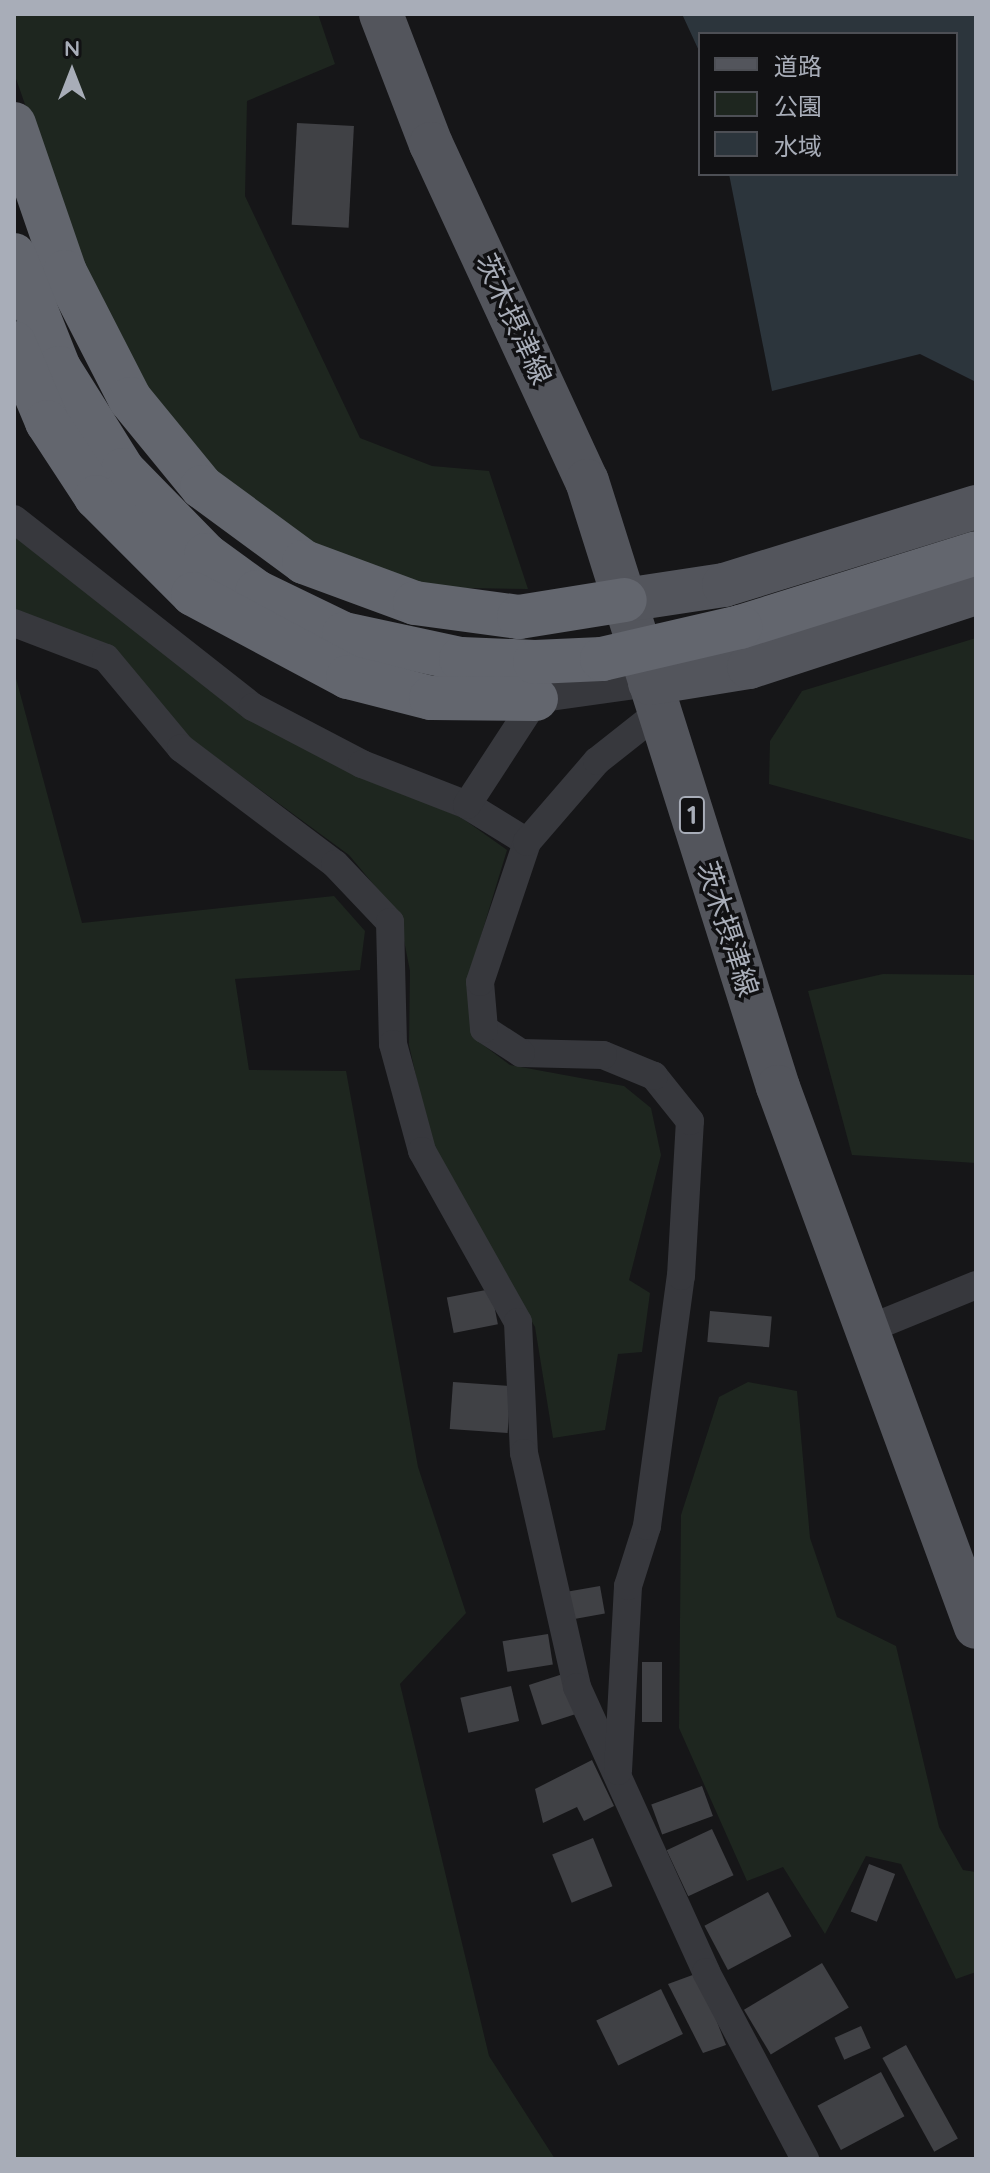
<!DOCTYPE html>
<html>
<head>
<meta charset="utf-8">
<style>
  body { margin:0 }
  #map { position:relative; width:990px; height:2173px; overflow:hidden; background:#161618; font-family:Quicksand,"Noto Sans JP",sans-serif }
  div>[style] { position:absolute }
  .green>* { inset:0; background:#1e261f }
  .water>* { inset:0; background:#2c353c }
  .building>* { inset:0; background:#404145; transform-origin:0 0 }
  .street>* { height:28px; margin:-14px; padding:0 14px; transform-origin:14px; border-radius:14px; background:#37383d }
  .primary>* { height:44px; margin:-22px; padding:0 22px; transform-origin:22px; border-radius:22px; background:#53555c }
  .highway>* { height:44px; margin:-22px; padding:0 22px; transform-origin:22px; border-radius:22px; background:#63666e }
  .highway-bridge>* { height:44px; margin:-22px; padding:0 22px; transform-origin:22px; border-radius:22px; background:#63666e }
  span { translate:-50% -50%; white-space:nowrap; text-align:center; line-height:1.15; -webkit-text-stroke:7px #111113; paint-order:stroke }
  .shield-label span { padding:2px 6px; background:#111113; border:2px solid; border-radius:6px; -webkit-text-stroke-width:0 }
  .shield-label { font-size:26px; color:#a8adb8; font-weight:700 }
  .street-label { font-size:28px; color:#a8adb8 }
  .frame { position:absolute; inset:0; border:16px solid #a8adb8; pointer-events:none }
  .legend { position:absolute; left:698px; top:32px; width:260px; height:144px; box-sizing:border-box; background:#111113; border:2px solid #4d4f55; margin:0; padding:10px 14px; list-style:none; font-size:24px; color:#a8adb8 }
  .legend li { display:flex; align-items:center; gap:16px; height:40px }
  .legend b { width:40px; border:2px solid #4d4f55 }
  .north { position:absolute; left:32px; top:32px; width:80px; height:80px; -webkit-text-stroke:6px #111113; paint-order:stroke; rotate:0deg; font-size:22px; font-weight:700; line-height:32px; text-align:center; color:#a8adb8 }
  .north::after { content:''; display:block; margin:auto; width:28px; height:36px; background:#a8adb8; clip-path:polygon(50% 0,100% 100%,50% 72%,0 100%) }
</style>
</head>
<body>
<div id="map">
  <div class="green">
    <i style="clip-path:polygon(14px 14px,318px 14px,335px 64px,247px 101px,245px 196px,360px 438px,432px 466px,489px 471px,528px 589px,410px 587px,307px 545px,203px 466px,141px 386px,82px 267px,14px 73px)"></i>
    <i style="clip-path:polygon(14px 531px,352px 771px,462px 818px,507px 850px,467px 982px,474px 1038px,510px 1065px,624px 1086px,651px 1108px,661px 1155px,629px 1280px,650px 1293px,642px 1352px,618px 1354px,605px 1430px,553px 1438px,535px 1327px,433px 1151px,409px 1045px,410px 971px,399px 915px,349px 855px,191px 739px,113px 649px,14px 610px)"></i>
    <i style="clip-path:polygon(976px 638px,976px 841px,769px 784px,770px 741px,802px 691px)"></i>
    <i style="clip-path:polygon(14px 671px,82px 923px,334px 896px,365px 931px,360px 970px,235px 979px,249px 1070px,346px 1071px,418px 1467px,466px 1613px,400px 1684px,489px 2056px,555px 2159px,14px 2159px)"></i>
    <i style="clip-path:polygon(883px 974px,976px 975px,976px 1163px,852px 1155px,808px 991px)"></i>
    <i style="clip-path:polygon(748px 1382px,797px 1391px,810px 1538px,837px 1617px,896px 1646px,939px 1827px,963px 1870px,976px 1872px,976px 1972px,956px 1979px,901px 1864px,866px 1856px,825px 1934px,783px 1867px,747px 1881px,679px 1728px,681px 1515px,719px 1397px)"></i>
  </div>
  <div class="water">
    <i style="clip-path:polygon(682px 14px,976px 14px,976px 382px,920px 354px,772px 391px,729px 174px,956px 174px,956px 34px,700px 34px,700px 53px)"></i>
  </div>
  <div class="building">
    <i style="left:297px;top:123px;width:57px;height:102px;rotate:3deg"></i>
    <i style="left:491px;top:1289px;width:36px;height:45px;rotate:79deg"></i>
    <i style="left:710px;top:1311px;width:62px;height:31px;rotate:5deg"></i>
    <i style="left:453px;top:1382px;width:58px;height:47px;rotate:4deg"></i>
    <i style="left:600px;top:1586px;width:28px;height:38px;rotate:80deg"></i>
    <i style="left:548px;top:1634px;width:31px;height:46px;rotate:81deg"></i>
    <i style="left:642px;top:1662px;width:20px;height:60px"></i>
    <i style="left:566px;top:1673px;width:42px;height:39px;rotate:72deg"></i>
    <i style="left:511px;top:1686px;width:36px;height:52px;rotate:77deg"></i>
    <i style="clip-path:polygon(592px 1760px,614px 1806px,584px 1821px,577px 1807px,543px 1823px,535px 1789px)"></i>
    <i style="left:702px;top:1786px;width:32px;height:54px;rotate:70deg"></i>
    <i style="left:712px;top:1829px;width:51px;height:50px;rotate:65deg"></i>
    <i style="left:593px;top:1838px;width:52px;height:44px;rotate:68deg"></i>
    <i style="left:869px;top:1864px;width:28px;height:51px;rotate:21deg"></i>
    <i style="left:768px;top:1892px;width:50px;height:72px;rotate:62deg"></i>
    <i style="left:822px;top:1963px;width:52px;height:91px;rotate:59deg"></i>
    <i style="clip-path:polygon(698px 1973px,726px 2045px,703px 2053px,668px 1984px)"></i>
    <i style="left:661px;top:1989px;width:50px;height:72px;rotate:64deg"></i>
    <i style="left:861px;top:2026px;width:24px;height:29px;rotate:66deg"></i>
    <i style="left:906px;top:2045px;width:107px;height:27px;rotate:61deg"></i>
    <i style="left:881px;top:2072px;width:50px;height:72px;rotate:62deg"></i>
  </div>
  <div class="street">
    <i style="left:14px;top:519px;width:304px;rotate:38.2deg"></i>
    <i style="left:253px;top:707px;width:123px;rotate:27.6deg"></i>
    <i style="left:362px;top:764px;width:113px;rotate:21.3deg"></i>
    <i style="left:467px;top:805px;width:70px;rotate:31.7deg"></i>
    <i style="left:14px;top:623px;width:98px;rotate:20.8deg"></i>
    <i style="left:106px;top:658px;width:117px;rotate:50.2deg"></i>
    <i style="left:181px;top:748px;width:193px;rotate:37deg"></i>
    <i style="left:335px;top:864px;width:80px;rotate:46.5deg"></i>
    <i style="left:390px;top:922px;width:122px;rotate:88.6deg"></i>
    <i style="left:393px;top:1044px;width:111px;rotate:74.8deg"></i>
    <i style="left:422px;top:1151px;width:196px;rotate:60.7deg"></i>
    <i style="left:518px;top:1322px;width:131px;rotate:87.4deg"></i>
    <i style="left:524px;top:1453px;width:240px;rotate:77.2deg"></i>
    <i style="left:577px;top:1687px;width:313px;rotate:65.6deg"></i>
    <i style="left:706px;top:1972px;width:212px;rotate:62.1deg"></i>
    <i style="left:467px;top:805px;width:126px;rotate:-56.9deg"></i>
    <i style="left:536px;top:699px;width:115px;rotate:-8deg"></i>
    <i style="left:866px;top:1330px;width:119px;rotate:-22.2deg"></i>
    <i style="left:618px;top:1771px;width:185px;rotate:-86.9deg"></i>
    <i style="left:628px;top:1586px;width:63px;rotate:-72.4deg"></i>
    <i style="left:647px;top:1526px;width:252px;rotate:-82.3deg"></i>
    <i style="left:681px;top:1276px;width:155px;rotate:-86.7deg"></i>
    <i style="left:690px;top:1121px;width:58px;rotate:-128.7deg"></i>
    <i style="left:654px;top:1076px;width:55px;rotate:-157.6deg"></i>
    <i style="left:603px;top:1055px;width:82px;rotate:-178.6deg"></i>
    <i style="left:521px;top:1053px;width:44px;rotate:-147deg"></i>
    <i style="left:484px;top:1029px;width:47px;rotate:-94.9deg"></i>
    <i style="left:480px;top:982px;width:148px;rotate:-71.4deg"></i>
    <i style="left:527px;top:842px;width:107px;rotate:-49.2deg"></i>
    <i style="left:597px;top:761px;width:79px;rotate:-38.3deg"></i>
  </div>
  <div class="primary">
    <i style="left:381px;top:14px;width:139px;rotate:69deg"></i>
    <i style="left:431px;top:144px;width:371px;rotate:65.2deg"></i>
    <i style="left:587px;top:481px;width:635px;rotate:72.51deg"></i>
    <i style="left:778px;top:1087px;width:575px;rotate:69.86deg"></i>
    <i style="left:625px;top:600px;width:100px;rotate:-8.6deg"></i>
    <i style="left:724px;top:585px;width:264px;rotate:-17.2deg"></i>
    <i style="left:650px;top:683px;width:100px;rotate:-9.2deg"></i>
    <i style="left:749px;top:667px;width:239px;rotate:-18.1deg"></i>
  </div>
  <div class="highway">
    <i style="left:14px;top:124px;width:157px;rotate:71deg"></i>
    <i style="left:65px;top:272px;width:143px;rotate:62.9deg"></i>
    <i style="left:130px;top:399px;width:114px;rotate:50.7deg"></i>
    <i style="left:202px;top:487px;width:127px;rotate:36.3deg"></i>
    <i style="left:304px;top:562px;width:118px;rotate:20.3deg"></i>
    <i style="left:415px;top:603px;width:105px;rotate:7.7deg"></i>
    <i style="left:519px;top:617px;width:107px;rotate:-9.1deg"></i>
    <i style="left:14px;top:255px;width:122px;rotate:68.3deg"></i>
    <i style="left:59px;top:368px;width:120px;rotate:57.9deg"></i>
    <i style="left:123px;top:470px;width:119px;rotate:45.7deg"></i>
    <i style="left:206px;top:555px;width:63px;rotate:36deg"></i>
    <i style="left:257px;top:592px;width:97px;rotate:25.8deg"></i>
    <i style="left:344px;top:634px;width:120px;rotate:12.1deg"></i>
    <i style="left:461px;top:659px;width:74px;rotate:2.3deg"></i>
    <i style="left:14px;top:343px;width:86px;rotate:67.3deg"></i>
    <i style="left:47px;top:422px;width:90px;rotate:56.8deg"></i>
    <i style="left:96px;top:497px;width:137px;rotate:45deg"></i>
    <i style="left:193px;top:594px;width:176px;rotate:28.2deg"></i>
    <i style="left:348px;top:677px;width:86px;rotate:14.2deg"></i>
    <i style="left:431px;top:698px;width:105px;rotate:0.5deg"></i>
    <i style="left:740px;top:627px;width:247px;rotate:-17.4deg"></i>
  </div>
  <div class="highway-bridge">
    <i style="left:535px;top:662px;width:67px;rotate:-2.6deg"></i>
    <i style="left:602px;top:659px;width:142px;rotate:-13.1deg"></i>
  </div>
  <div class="shield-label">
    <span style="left:692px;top:815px">1</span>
  </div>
  <div class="street-label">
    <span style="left:514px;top:319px;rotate:65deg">茨木摂津線</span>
    <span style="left:728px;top:929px;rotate:72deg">茨木摂津線</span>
  </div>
  <div class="frame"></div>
  <ul class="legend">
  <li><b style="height:10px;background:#53555c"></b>道路</li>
  <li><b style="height:22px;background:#1e261f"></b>公園</li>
  <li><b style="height:22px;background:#2c353c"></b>水域</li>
  </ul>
  <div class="north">N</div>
</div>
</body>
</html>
